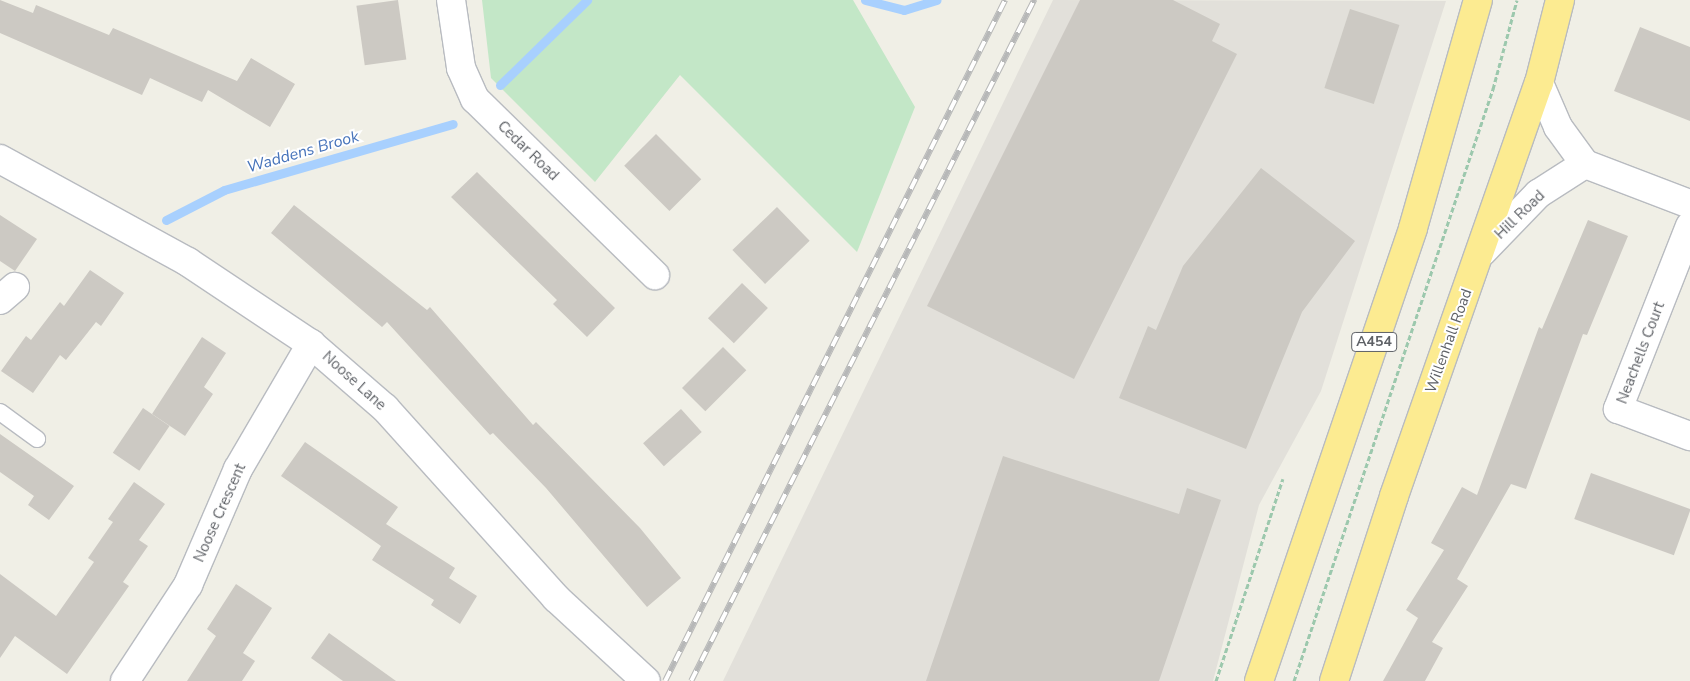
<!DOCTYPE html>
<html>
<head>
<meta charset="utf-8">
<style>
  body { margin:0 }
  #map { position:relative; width:1690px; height:681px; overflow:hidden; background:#f0efe6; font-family:"Nunito Sans",sans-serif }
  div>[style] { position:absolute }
  .industrial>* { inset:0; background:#e2e0da }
  .green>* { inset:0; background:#c3e7c7 }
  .stream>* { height:9px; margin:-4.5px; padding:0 4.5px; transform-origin:4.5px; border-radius:4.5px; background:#a8d0fe }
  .building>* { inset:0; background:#ccc9c3; transform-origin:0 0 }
  .path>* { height:3px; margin-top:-1.5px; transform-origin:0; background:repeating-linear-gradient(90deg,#9cc8ad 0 5px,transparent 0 7.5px) }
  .roads { filter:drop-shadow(1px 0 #b8bbc0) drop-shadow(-1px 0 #b8bbc0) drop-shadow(0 1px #b8bbc0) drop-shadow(0 -1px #b8bbc0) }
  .lane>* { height:16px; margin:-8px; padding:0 8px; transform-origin:8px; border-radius:8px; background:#fff }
  .street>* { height:28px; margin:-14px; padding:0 14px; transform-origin:14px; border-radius:14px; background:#fff }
  .secondary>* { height:28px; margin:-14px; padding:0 14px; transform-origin:14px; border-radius:14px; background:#fff }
  .highway>* { height:28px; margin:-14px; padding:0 14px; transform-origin:14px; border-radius:14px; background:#fceb91 }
  .rail>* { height:5.5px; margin-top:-2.75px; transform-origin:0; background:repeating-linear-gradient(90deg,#fff 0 11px,#b7b8b8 0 22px); box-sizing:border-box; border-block:1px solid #b7b8b8 }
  span { translate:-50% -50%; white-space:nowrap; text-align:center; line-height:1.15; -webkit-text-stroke:4px #fff; paint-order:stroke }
  .shield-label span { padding:1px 4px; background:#fff; border:1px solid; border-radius:4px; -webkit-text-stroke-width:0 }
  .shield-label { font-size:14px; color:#5e6166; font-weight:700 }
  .street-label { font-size:15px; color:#5e6166 }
  .water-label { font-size:16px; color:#4673ba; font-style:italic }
</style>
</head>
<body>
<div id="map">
  <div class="industrial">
    <i style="clip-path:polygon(1053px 0,1446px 1px,1321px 391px,1259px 505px,1213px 681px,723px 681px)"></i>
  </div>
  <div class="green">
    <i style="clip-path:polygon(482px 0,853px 0,915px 107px,857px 252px,680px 75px,595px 182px,491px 78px)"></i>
  </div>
  <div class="stream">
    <i style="left:865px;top:0;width:40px;rotate:14.4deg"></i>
    <i style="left:904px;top:10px;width:34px;rotate:-17deg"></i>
    <i style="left:500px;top:85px;width:122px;rotate:-44.3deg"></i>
    <i style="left:166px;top:220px;width:65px;rotate:-27.3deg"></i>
    <i style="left:224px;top:190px;width:238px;rotate:-16.1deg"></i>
  </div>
  <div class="building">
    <i style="clip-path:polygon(0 0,33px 13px,36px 5px,109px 35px,113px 28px,237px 81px,251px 58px,295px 84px,270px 127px,208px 90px,202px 102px,150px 78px,142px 95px,0 33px)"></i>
    <i style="left:398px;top:0;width:60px;height:42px;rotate:82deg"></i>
    <i style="clip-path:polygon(1080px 0,1173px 0,1220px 24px,1212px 41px,1237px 54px,1074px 379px,927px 306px)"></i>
    <i style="left:1350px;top:9px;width:52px;height:83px;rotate:18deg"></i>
    <i style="clip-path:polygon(1640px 27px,1690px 47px,1690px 121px,1614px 91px)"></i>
    <i style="left:656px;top:134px;width:64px;height:45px;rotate:45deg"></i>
    <i style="clip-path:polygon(1261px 168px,1355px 241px,1302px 312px,1246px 449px,1119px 398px,1148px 326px,1156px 330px,1183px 266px)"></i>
    <i style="clip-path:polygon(477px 172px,615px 308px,587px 337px,553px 304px,557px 300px,451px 197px)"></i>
    <i style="clip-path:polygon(294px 205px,427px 310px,430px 307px,533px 425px,536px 422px,640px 528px,681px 578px,647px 607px,546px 488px,493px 433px,490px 435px,387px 322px,382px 327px,271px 233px)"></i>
    <i style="left:777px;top:207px;width:47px;height:62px;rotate:46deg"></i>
    <i style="clip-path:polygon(0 215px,37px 239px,15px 271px,0 261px)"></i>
    <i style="clip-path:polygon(1588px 220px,1628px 236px,1587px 335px,1583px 334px,1526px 489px,1511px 484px,1457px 579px,1468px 586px,1432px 642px,1443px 648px,1425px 681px,1383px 681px,1418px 618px,1406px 610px,1444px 550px,1431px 543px,1462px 487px,1477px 495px,1539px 327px,1542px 329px)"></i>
    <i style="clip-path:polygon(90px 270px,124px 293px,101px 326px,96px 322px,66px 360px,60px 355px,33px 393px,1px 371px,26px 336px,31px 340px,60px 302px,64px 306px)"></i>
    <i style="left:742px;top:283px;width:36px;height:49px;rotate:44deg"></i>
    <i style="clip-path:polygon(202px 337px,226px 353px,204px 387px,213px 394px,185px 436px,152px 414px)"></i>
    <i style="left:723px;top:347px;width:33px;height:58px;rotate:45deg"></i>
    <i style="left:143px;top:408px;width:32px;height:54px;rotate:34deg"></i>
    <i style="left:681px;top:409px;width:31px;height:51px;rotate:48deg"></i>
    <i style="clip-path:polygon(0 434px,74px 486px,49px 520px,28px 505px,34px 496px,0 472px)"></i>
    <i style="clip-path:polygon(305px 442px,398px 507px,386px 524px,455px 568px,449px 578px,477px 596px,460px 624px,431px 605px,434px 600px,372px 560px,381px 546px,281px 476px)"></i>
    <i style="clip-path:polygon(1003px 456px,1179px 514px,1187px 488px,1221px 500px,1159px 681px,926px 681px)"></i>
    <i style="left:1591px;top:473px;width:106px;height:49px;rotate:20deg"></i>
    <i style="clip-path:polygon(134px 482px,165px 504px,139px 540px,148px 546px,123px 582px,129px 586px,67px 674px,15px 636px,0 658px,0 574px,56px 616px,94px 562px,88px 558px,113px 522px,108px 519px)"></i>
    <i style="clip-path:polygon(236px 584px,272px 608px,243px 653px,255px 661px,242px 681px,187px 681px,216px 636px,207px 629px)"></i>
    <i style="clip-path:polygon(329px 633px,396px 681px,343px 681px,311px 658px)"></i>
  </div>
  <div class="path">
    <i style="left:1216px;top:681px;width:213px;rotate:-71.7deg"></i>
    <i style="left:1294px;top:681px;width:625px;rotate:-71.42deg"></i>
    <i style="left:1493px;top:89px;width:92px;rotate:-74.9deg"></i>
  </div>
  <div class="roads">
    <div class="lane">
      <i style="left:0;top:412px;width:46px;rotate:36.1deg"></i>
    </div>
    <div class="street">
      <i style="left:451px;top:0;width:69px;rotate:81.6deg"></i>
      <i style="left:461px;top:68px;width:34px;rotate:66deg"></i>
      <i style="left:475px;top:99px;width:252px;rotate:44.4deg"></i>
      <i style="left:1539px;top:83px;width:48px;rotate:66.6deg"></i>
      <i style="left:1558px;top:127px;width:46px;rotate:53.9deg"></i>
      <i style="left:1585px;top:164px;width:112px;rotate:20.9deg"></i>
      <i style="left:1690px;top:226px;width:197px;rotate:111.5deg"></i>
      <i style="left:1618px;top:409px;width:77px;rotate:20.6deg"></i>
      <i style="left:1482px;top:252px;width:81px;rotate:-46deg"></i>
      <i style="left:1538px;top:194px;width:56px;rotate:-32.6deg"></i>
      <i style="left:0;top:300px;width:20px;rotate:-41deg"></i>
      <i style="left:125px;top:681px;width:115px;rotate:-56.7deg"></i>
      <i style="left:188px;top:585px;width:126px;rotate:-66.7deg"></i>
      <i style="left:238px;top:469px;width:145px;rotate:-59.7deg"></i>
    </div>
    <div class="secondary">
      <i style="left:0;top:159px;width:214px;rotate:28.7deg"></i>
      <i style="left:188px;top:262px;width:148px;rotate:33.7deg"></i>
      <i style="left:311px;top:344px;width:98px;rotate:40.9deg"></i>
      <i style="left:385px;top:408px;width:256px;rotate:48deg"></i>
      <i style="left:556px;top:598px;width:122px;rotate:42.7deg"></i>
    </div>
    <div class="highway">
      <i style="left:1259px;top:681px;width:478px;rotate:-71.2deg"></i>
      <i style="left:1413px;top:228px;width:237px;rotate:-74.1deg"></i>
      <i style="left:1334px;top:681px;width:194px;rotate:-72deg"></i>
      <i style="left:1394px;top:496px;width:438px;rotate:-70.7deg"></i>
      <i style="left:1539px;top:83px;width:86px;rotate:-75.8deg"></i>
    </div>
  </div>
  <div class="rail">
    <i style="left:665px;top:681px;width:761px;rotate:-63.47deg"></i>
    <i style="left:691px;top:681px;width:763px;rotate:-63.27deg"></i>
  </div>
  <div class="shield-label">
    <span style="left:1374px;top:342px">A454</span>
  </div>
  <div class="street-label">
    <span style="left:528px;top:151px;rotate:44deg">Cedar Road</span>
    <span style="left:1520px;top:215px;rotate:-44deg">Hill Road</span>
    <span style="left:1449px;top:341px;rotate:-70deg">Willenhall Road</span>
    <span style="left:1641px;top:353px;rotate:-69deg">Neachells Court</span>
    <span style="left:354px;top:381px;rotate:42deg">Noose Lane</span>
    <span style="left:220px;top:513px;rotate:-66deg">Noose Crescent</span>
  </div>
  <div class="water-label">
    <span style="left:303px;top:152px;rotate:-16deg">Waddens Brook</span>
  </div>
</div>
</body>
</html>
